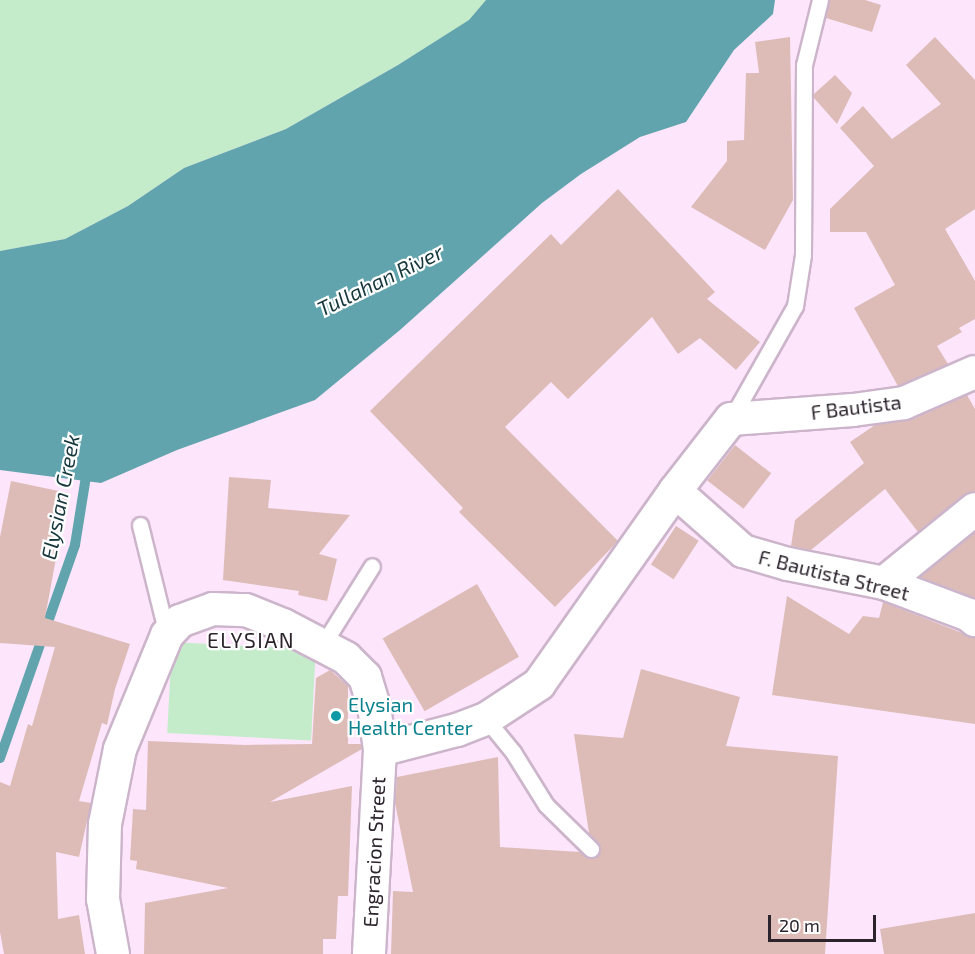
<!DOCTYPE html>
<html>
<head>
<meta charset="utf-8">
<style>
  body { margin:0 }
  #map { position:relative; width:975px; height:954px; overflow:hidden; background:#fde5fc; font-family:"Exo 2",sans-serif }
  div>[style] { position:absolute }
  .green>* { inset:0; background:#c4ecca; transform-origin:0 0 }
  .water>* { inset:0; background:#61a4ad }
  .stream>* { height:10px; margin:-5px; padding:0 5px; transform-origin:5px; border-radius:5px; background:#61a4ad }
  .building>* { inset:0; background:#ddbcb7; transform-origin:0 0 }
  .roads { filter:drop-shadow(2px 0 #ccb5cb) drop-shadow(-2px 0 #ccb5cb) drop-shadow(0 2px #ccb5cb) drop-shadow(0 -2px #ccb5cb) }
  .service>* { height:15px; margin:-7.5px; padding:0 7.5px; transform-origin:7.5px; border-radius:7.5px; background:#fff }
  .minor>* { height:32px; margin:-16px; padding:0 16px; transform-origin:16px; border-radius:16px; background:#fff }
  .dots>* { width:16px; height:16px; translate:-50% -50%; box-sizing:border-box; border:3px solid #fff; border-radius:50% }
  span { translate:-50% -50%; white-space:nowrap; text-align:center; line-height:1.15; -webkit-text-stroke:4.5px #fff; paint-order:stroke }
  .street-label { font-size:20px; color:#2c232c }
  .culture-label { font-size:20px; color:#0d838f }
  .left { translate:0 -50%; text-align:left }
  .water-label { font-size:21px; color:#17383d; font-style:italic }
  .neighbourhood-label { font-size:21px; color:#2c232c; letter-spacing:1.5px }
  .scale { position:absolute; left:768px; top:915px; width:108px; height:27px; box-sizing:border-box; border:3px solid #2c232c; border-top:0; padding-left:8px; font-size:18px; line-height:21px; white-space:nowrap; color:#2c232c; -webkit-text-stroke:4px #fff; paint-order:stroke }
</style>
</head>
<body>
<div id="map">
  <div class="green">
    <i style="clip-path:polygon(0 0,486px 0,470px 20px,398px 65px,286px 129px,184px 168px,128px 206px,65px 239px,0 251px)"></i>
    <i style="left:172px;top:642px;width:144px;height:91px;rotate:3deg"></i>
  </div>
  <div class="water">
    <i style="clip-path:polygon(486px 0,775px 0,773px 14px,734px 50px,686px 122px,640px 137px,581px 174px,542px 203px,400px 330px,315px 400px,177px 450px,101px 483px,0 470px,0 251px,65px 239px,128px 206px,184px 168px,286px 129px,398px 65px,469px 20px)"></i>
  </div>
  <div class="stream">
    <i style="left:0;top:758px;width:226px;rotate:-70.6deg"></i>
    <i style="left:75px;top:545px;width:76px;rotate:-80.9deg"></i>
  </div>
  <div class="building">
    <i style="clip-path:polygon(830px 0,865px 0,881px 5px,872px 32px,826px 18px)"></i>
    <i style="clip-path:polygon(790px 37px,793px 200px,765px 250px,691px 207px,727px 161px,727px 141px,744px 140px,746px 73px,759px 73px,755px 42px)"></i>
    <i style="clip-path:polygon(935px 37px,975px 80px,975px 209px,945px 229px,975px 281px,975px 319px,959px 328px,962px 332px,937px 346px,948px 364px,898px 386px,854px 308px,895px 285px,866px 232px,830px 232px,830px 209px,874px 166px,840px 128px,863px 106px,892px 139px,941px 104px,906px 65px)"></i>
    <i style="clip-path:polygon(835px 75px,852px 93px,837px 124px,814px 98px,814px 94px)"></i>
    <i style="clip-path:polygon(618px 189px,715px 292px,707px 299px,760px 342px,736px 370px,700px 338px,678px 354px,652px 317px,568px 399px,551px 382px,505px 427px,618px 541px,555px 607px,459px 512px,463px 508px,370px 411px,551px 234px,561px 245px)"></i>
    <i style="clip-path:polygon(967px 395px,975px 409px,975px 491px,964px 495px,918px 532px,885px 489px,811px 550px,791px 546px,795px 520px,864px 463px,850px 442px,875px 425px,911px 420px)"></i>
    <i style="left:735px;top:445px;width:46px;height:45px;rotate:38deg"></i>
    <i style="clip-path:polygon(229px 477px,271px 480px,268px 508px,350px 515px,319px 554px,337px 559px,327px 601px,298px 595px,299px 591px,223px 580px)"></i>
    <i style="clip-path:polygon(11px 481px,68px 493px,45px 618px,130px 644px,115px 689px,107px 725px,102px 723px,79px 801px,91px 803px,79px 857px,56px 852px,58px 919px,79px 915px,85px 954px,4px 954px,0 932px,0 782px,10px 786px,28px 724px,32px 726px,55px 647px,0 643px,0 537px)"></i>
    <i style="left:676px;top:526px;width:27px;height:46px;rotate:33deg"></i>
    <i style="clip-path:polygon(975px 532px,975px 598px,920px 577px)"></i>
    <i style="left:477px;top:584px;width:84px;height:109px;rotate:60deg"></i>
    <i style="clip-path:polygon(787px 596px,849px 634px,863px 616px,879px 618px,883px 602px,975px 638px,975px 724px,772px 695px)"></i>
    <i style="clip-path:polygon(641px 669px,740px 697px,726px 746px,838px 756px,825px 954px,391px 954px,393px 891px,413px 892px,395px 803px,397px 777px,498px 757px,500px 847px,580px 852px,588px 858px,594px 858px,600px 852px,600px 847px,589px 833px,574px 734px,623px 738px)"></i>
    <i style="clip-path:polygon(330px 670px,348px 686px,348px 744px,361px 744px,362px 749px,270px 802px,352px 786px,348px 896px,338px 896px,336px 939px,323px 939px,323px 954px,144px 954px,145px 903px,228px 888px,136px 869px,137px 861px,130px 860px,133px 809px,146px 810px,148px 741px,245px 745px,312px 744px,316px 678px)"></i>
    <i style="clip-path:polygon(975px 913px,975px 954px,884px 954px,880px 929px)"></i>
  </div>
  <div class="roads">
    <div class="service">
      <i style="left:731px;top:419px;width:130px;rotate:-60.5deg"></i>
      <i style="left:795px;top:306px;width:52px;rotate:-81.1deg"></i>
      <i style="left:803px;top:255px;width:190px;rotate:-89.7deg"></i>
      <i style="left:804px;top:65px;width:67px;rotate:-76.2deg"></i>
      <i style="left:140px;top:525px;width:113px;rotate:76.2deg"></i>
      <i style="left:322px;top:646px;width:94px;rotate:-58deg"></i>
      <i style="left:486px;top:719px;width:43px;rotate:50.7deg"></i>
      <i style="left:513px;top:752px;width:62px;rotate:58.1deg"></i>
      <i style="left:546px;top:805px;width:63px;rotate:44.4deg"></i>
    </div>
    <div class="minor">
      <i style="left:675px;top:491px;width:91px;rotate:41.4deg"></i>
      <i style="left:743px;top:551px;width:47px;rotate:16.1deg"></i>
      <i style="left:788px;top:564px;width:98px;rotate:11.2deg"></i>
      <i style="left:884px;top:583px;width:91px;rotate:20.6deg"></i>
      <i style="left:969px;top:615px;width:8px;rotate:40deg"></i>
      <i style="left:884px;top:583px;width:117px;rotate:-39.1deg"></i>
      <i style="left:380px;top:750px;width:80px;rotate:-14.6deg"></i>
      <i style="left:457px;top:730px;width:31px;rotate:-21deg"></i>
      <i style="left:486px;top:719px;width:64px;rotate:-33.4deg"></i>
      <i style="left:539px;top:684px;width:236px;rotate:-54.8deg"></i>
      <i style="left:675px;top:491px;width:91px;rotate:-52.1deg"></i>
      <i style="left:731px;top:419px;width:122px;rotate:-4.2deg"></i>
      <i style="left:853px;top:410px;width:51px;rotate:-7.8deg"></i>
      <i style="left:904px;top:403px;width:77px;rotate:-23.6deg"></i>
      <i style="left:113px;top:954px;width:56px;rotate:-100.3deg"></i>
      <i style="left:103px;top:899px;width:75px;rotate:-88.5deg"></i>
      <i style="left:105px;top:824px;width:76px;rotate:-78.7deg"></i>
      <i style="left:120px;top:749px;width:123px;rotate:-67.6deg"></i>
      <i style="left:167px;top:635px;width:19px;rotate:-47deg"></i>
      <i style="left:180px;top:621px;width:35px;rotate:-20deg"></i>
      <i style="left:213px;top:609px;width:33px;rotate:2deg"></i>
      <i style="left:246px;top:610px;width:40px;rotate:22deg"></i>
      <i style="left:283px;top:625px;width:71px;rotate:27.6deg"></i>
      <i style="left:346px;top:658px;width:27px;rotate:45deg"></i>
      <i style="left:365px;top:677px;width:30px;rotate:73deg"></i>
      <i style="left:374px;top:706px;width:44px;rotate:82.2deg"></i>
      <i style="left:380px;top:750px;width:204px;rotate:93.1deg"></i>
    </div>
  </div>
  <div class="dots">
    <i style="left:336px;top:716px;background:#0f9aa8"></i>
  </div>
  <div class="street-label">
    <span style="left:856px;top:407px;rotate:-7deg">F Bautista</span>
    <span style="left:834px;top:575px;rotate:14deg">F. Bautista Street</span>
    <span style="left:374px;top:852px;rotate:-87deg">Engracion Street</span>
  </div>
  <div class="culture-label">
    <span class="left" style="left:348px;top:716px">Elysian<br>Health Center</span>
  </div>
  <div class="water-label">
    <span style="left:380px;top:280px;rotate:-26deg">Tullahan River</span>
    <span style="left:60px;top:497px;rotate:-79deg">Elysian Creek</span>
  </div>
  <div class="neighbourhood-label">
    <span style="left:251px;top:640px">ELYSIAN</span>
  </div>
  <div class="scale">20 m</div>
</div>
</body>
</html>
